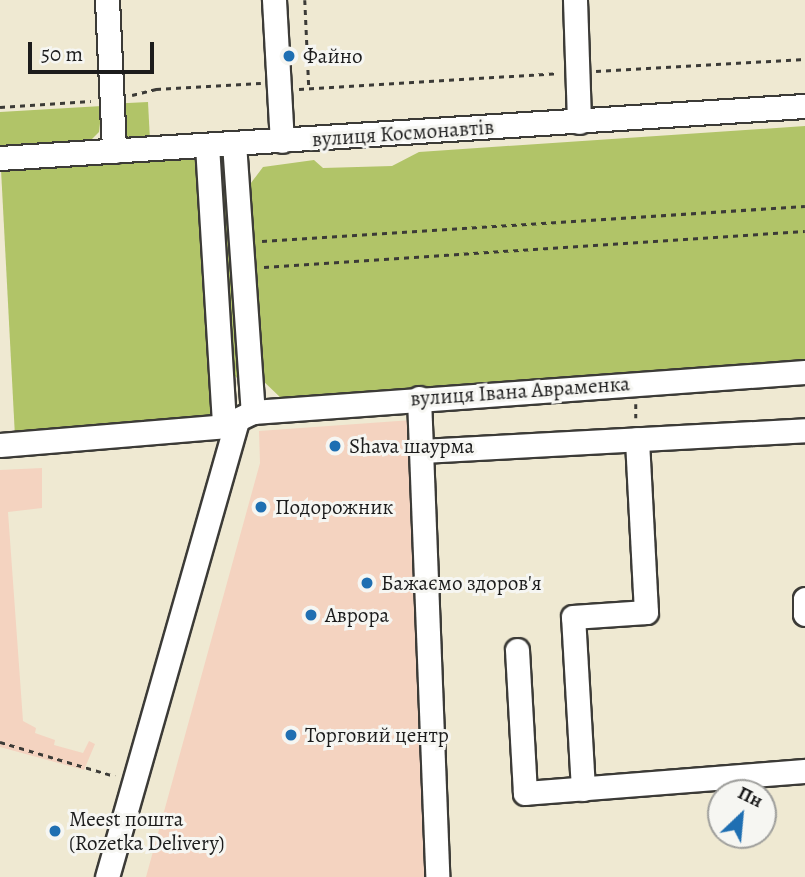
<!DOCTYPE html>
<html>
<head>
<meta charset="utf-8">
<style>
  body { margin:0 }
  #map { position:relative; width:805px; height:877px; overflow:hidden; background:#efe9d2; font-family:Alegreya,serif }
  div>[style] { position:absolute }
  .built>* { inset:0; background:#f4d3c0 }
  .green>* { inset:0; background:#b1c468; transform-origin:0 0 }
  .path>* { height:2.5px; margin-top:-1.25px; transform-origin:0; background:repeating-linear-gradient(90deg,#3c3b37 0 5px,transparent 0 10px) }
  .roads { filter:drop-shadow(2px 0 #3c3b37) drop-shadow(-2px 0 #3c3b37) drop-shadow(0 2px #3c3b37) drop-shadow(0 -2px #3c3b37) }
  .minor>* { height:23px; margin:-11.5px; padding:0 11.5px; transform-origin:11.5px; border-radius:11.5px; background:#fff }
  .dots>* { width:19px; height:19px; translate:-50% -50%; box-sizing:border-box; border:4px solid #f6f6f2; border-radius:50% }
  span { translate:-50% -50%; white-space:nowrap; text-align:center; line-height:1.15; -webkit-text-stroke:6px #f6f6f2; paint-order:stroke }
  .poi-label { font-size:21px; color:#1c1c1c }
  .left { translate:0 -50%; text-align:left }
  .street-label { font-size:21px; color:#1c1c1c }
  .north { position:absolute; left:707px; top:779px; width:70px; height:70px; box-sizing:border-box; background:#f6f6f2; border:2px solid #9f9f9c; border-radius:50%; rotate:26deg; font-size:19px; font-weight:700; line-height:28px; text-align:center; color:#1c1c1c }
  .north::after { content:''; display:block; margin:auto; width:24px; height:32px; background:#1f6fb2; clip-path:polygon(50% 0,100% 100%,50% 72%,0 100%) }
  .scale { position:absolute; left:28px; top:42px; width:126px; height:32px; box-sizing:border-box; border:4px solid #1c1c1c; border-top:0; padding-left:9px; font-size:21px; line-height:24px; white-space:nowrap; color:#1c1c1c; -webkit-text-stroke:5px #f6f6f2; paint-order:stroke }
</style>
</head>
<body>
<div id="map">
  <div class="built">
    <i style="clip-path:polygon(412px 420px,425px 877px,146px 877px,260px 463px,259px 431px)"></i>
    <i style="clip-path:polygon(42px 468px,42px 508px,8px 512px,23px 721px,36px 728px,35px 733px,55px 740px,54px 745px,83px 753px,89px 741px,95px 744px,84px 770px,0 747px,0 470px)"></i>
  </div>
  <div class="green">
    <i style="left:148px;top:102px;width:37px;height:25px;rotate:87deg"></i>
    <i style="clip-path:polygon(102px 106px,99px 132px,91px 140px,0 150px,0 112px)"></i>
    <i style="clip-path:polygon(805px 126px,805px 366px,282px 399px,260px 378px,248px 187px,263px 167px,314px 160px,323px 168px,392px 166px,419px 152px)"></i>
    <i style="left:207px;top:145px;width:282px;height:207px;rotate:87deg"></i>
    <i style="clip-path:polygon(225px 194px,229px 196px,241px 375px,237px 378px,231px 372px,220px 201px)"></i>
  </div>
  <div class="path">
    <i style="left:305px;top:0;width:88px;rotate:87.4deg"></i>
    <i style="left:596px;top:71px;width:209px;rotate:-3.3deg"></i>
    <i style="left:299px;top:89px;width:259px;rotate:-3.5deg"></i>
    <i style="left:132px;top:95px;width:25px;rotate:-14deg"></i>
    <i style="left:156px;top:89px;width:105px;rotate:-3.3deg"></i>
    <i style="left:0;top:107px;width:91px;rotate:-3.8deg"></i>
    <i style="left:262px;top:241px;width:544px;rotate:-3.69deg"></i>
    <i style="left:264px;top:267px;width:542px;rotate:-3.81deg"></i>
    <i style="left:636px;top:404px;width:14px;rotate:90deg"></i>
    <i style="left:0;top:742px;width:120px;rotate:16.5deg"></i>
  </div>
  <div class="roads">
    <div class="minor">
      <i style="left:107px;top:0;width:151px;rotate:87.3deg"></i>
      <i style="left:274px;top:0;width:141px;rotate:86.8deg"></i>
      <i style="left:575px;top:0;width:122px;rotate:88.1deg"></i>
      <i style="left:234px;top:143px;width:270px;rotate:86deg"></i>
      <i style="left:207px;top:145px;width:282px;rotate:86.5deg"></i>
      <i style="left:0;top:158px;width:807px;rotate:-3.7deg"></i>
      <i style="left:419px;top:398px;width:479px;rotate:87.8deg"></i>
      <i style="left:0;top:445px;width:225px;rotate:-4.8deg"></i>
      <i style="left:224px;top:426px;width:32px;rotate:-26deg"></i>
      <i style="left:253px;top:412px;width:553px;rotate:-4.14deg"></i>
      <i style="left:422px;top:451px;width:384px;rotate:-3.1deg"></i>
      <i style="left:805px;top:599px;width:15px;rotate:90deg"></i>
      <i style="left:517px;top:650px;width:143px;rotate:86.8deg"></i>
      <i style="left:525px;top:793px;width:281px;rotate:-4.5deg"></i>
      <i style="left:583px;top:789px;width:172px;rotate:-93.3deg"></i>
      <i style="left:573px;top:617px;width:73px;rotate:-3.9deg"></i>
      <i style="left:646px;top:612px;width:173px;rotate:-93deg"></i>
      <i style="left:107px;top:877px;width:474px;rotate:-74.1deg"></i>
    </div>
  </div>
  <div class="dots">
    <i style="left:289px;top:56px;background:#1f6fb2"></i>
    <i style="left:335px;top:446px;background:#1f6fb2"></i>
    <i style="left:261px;top:507px;background:#1f6fb2"></i>
    <i style="left:367px;top:583px;background:#1f6fb2"></i>
    <i style="left:311px;top:615px;background:#1f6fb2"></i>
    <i style="left:291px;top:735px;background:#1f6fb2"></i>
    <i style="left:55px;top:831px;background:#1f6fb2"></i>
  </div>
  <div class="poi-label">
    <span class="left" style="left:303px;top:56px">Файно</span>
    <span class="left" style="left:349px;top:446px">Shava шаурма</span>
    <span class="left" style="left:275px;top:507px">Подорожник</span>
    <span class="left" style="left:381px;top:583px">Бажаємо здоров'я</span>
    <span class="left" style="left:325px;top:615px">Аврора</span>
    <span class="left" style="left:305px;top:735px">Торговий центр</span>
    <span class="left" style="left:69px;top:831px">Meest пошта<br>(Rozetka Delivery)</span>
  </div>
  <div class="street-label">
    <span style="left:403px;top:133px;rotate:-4deg">вулиця Космонавтів</span>
    <span style="left:520px;top:391px;rotate:-4deg">вулиця Івана Авраменка</span>
  </div>
  <div class="north">Пн</div>
  <div class="scale">50 m</div>
</div>
</body>
</html>
